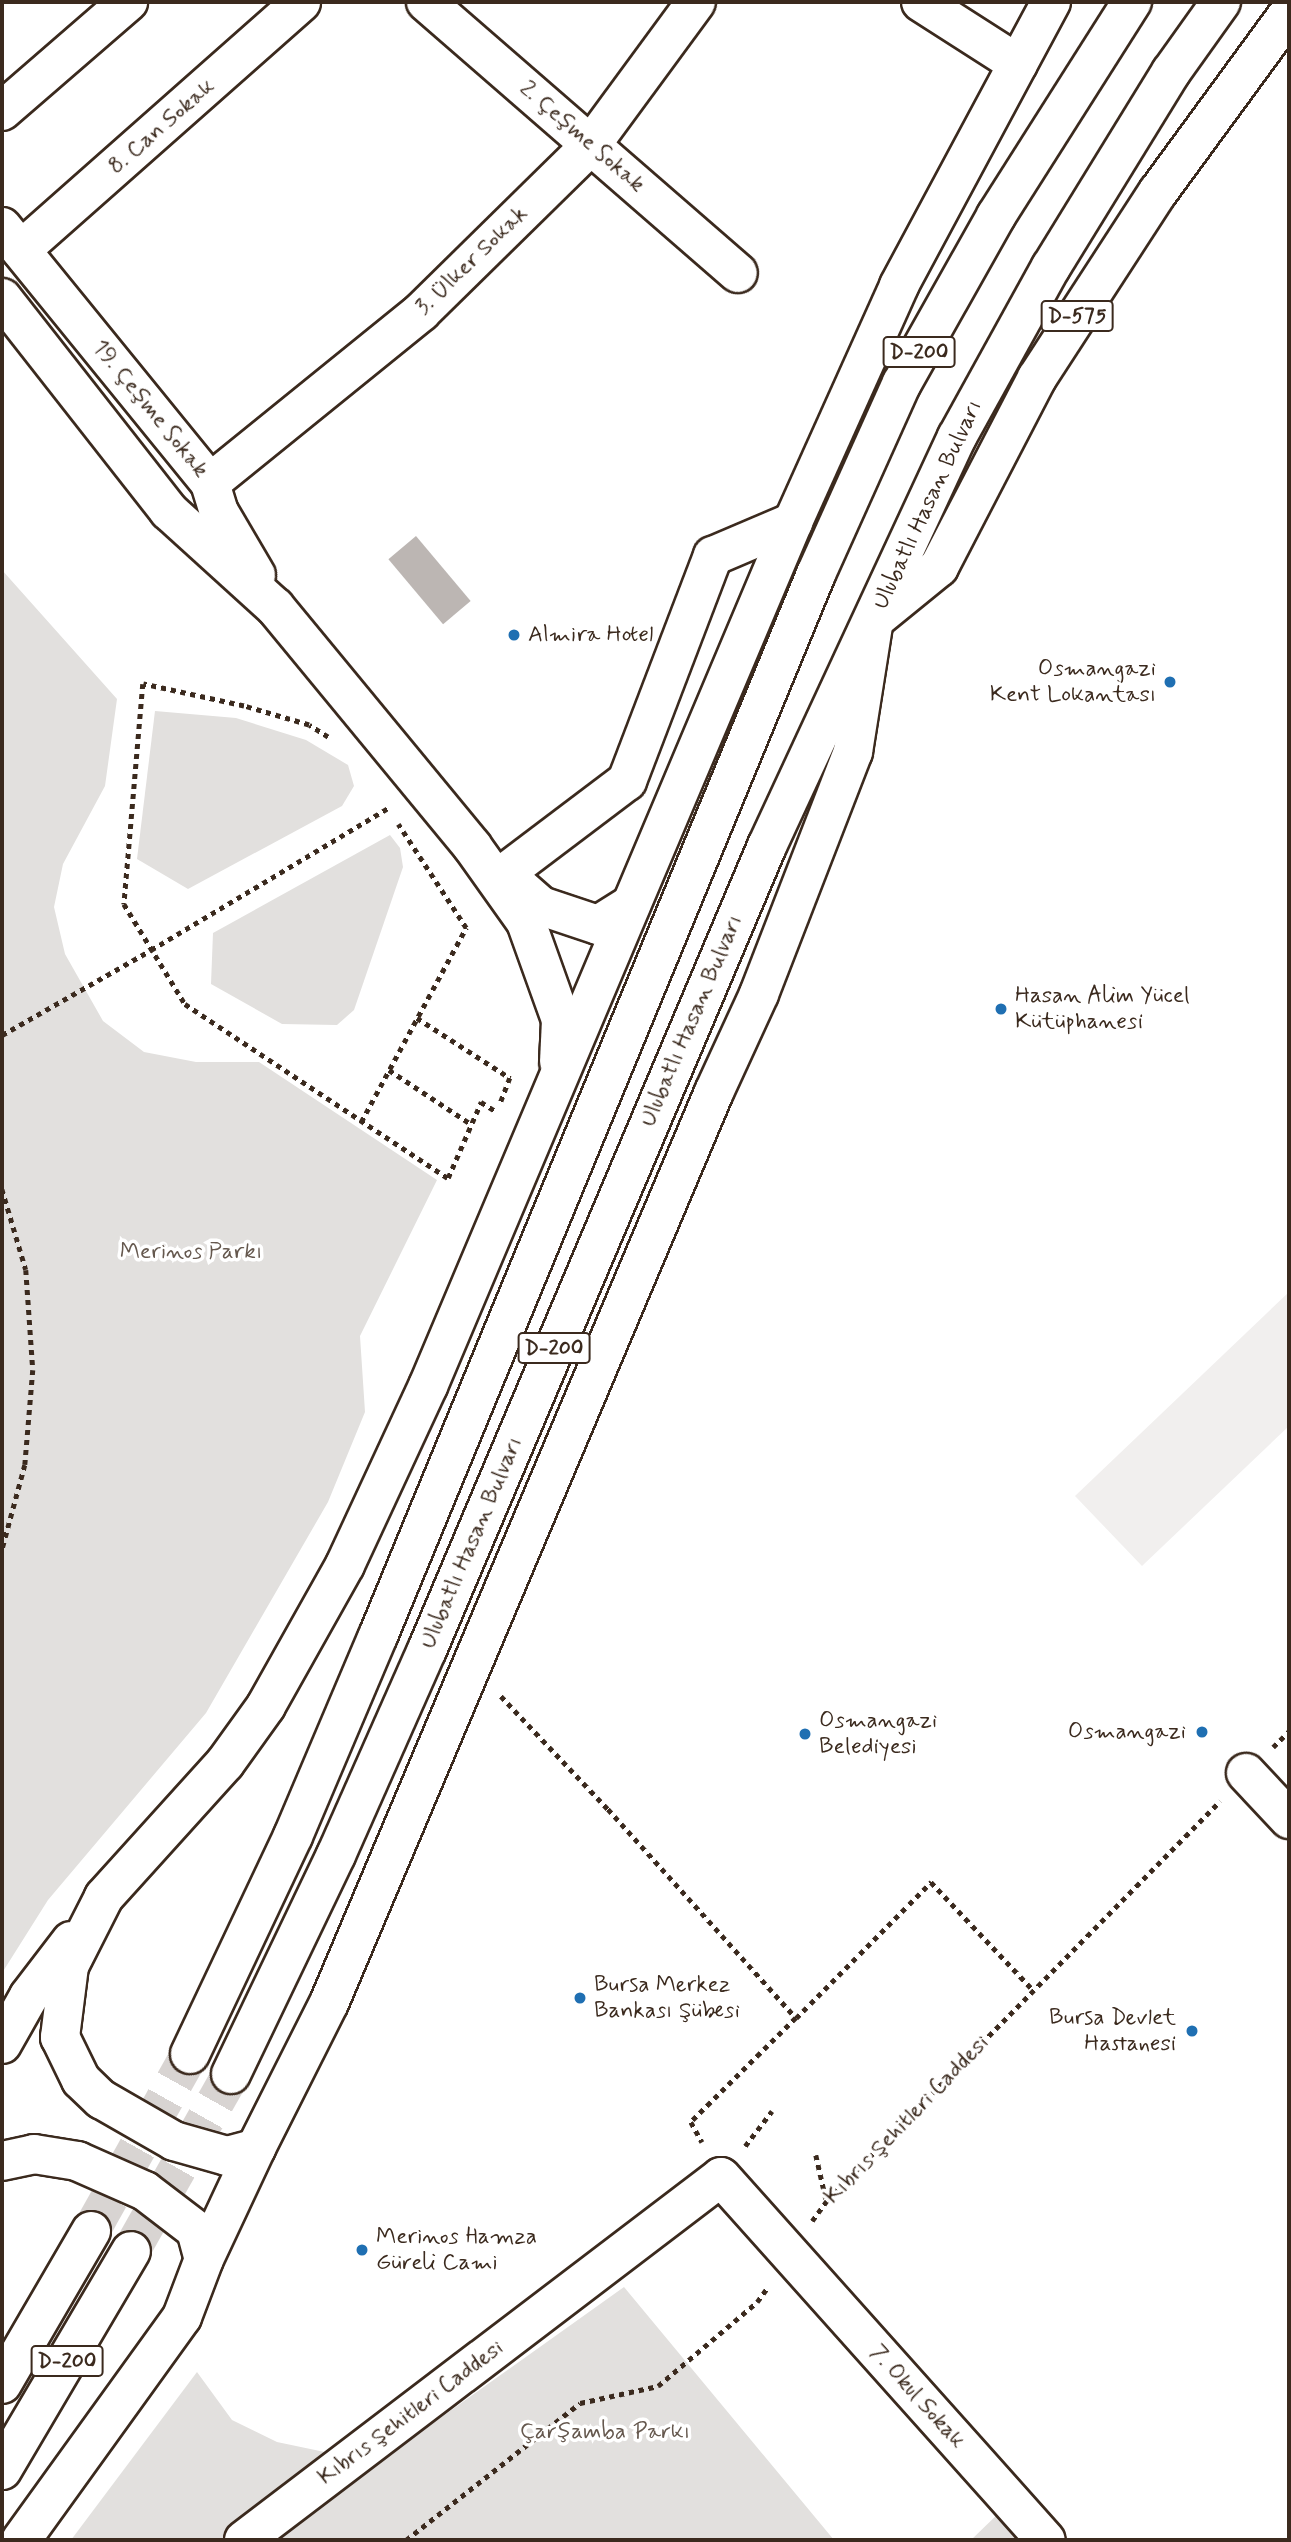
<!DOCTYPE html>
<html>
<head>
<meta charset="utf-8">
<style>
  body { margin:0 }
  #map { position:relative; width:1291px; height:2542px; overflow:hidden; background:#fff; font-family:Mynerve,sans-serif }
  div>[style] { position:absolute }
  .built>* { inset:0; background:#f1efee }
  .green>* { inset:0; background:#e2e0de }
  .water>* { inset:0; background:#bcb6b3; transform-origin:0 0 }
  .highway-tunnel>* { height:38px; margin-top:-19px; transform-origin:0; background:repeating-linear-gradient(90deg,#d8d4d2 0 38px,transparent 0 57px) }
  .path>* { height:4.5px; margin-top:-2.25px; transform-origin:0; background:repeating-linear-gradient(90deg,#3b2a1e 0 5px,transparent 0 10px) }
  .roads { filter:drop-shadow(2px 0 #3b2a1e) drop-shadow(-2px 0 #3b2a1e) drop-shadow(0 2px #3b2a1e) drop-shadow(0 -2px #3b2a1e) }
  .minor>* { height:38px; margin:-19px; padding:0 19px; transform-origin:19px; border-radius:19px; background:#fff }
  .major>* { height:38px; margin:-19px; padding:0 19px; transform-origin:19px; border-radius:19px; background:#fff }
  .highway>* { height:38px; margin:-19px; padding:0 19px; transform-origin:19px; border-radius:19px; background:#fff }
  .dots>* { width:19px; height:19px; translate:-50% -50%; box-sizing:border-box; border:4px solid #fff; border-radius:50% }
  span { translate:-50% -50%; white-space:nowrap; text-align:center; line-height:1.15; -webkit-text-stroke:7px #fff; paint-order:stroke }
  .shield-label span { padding:2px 5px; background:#fff; border:2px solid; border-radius:5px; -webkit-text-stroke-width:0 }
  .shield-label { font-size:21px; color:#3b2a1e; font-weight:700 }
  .street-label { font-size:23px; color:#3b2a1e }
  .poi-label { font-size:23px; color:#3b2a1e }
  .left { translate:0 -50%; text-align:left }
  .right { translate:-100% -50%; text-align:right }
  .park-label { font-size:23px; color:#65584e }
  .frame { position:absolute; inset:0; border:4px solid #3b2a1e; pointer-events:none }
</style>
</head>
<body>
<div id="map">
  <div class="built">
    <i style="clip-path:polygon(1289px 1292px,1289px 1426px,1142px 1566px,1075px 1496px)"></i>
  </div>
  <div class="green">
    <i style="clip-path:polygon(2px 570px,117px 699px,105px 786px,63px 864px,54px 907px,65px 954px,103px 1021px,144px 1052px,196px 1062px,259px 1062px,437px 1180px,360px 1336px,365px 1412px,328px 1502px,206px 1713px,48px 1900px,2px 1973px)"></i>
    <i style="clip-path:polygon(155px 711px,236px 718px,306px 740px,348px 765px,354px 786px,342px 806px,188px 889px,137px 859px)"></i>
    <i style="clip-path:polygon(390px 835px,400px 848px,403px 867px,354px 1010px,337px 1025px,282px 1024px,211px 984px,213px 933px)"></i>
    <i style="clip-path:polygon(624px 2287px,834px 2540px,71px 2540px,197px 2372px,232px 2420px,277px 2442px,377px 2463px)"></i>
    <i style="clip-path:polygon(1002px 2510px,1028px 2540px,971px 2540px)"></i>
  </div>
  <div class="water">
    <i style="left:416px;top:536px;width:85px;height:36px;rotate:50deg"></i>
  </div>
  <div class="highway-tunnel">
    <i style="left:91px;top:2231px;width:203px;rotate:-60.8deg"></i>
    <i style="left:131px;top:2251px;width:203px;rotate:-60.5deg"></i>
  </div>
  <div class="path">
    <i style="left:328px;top:737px;width:22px;rotate:-148deg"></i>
    <i style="left:309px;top:725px;width:68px;rotate:-163.7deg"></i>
    <i style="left:244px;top:706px;width:103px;rotate:-167.7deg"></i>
    <i style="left:143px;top:684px;width:221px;rotate:94.9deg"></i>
    <i style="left:124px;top:904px;width:117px;rotate:58.6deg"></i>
    <i style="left:185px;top:1004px;width:315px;rotate:33.5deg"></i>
    <i style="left:448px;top:1178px;width:83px;rotate:-66.5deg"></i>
    <i style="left:481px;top:1102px;width:19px;rotate:32deg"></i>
    <i style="left:417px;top:1018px;width:111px;rotate:32.8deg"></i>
    <i style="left:510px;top:1078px;width:28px;rotate:111deg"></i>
    <i style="left:2px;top:1035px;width:172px;rotate:-29.7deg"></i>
    <i style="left:151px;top:950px;width:276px;rotate:-30.9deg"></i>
    <i style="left:389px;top:1070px;width:98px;rotate:33.4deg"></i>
    <i style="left:361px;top:1122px;width:221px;rotate:-61.6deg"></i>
    <i style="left:466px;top:928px;width:124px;rotate:-123.2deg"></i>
    <i style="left:2px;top:1189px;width:84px;rotate:73.5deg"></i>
    <i style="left:26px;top:1270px;width:100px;rotate:86deg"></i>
    <i style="left:33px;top:1370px;width:95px;rotate:94.8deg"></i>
    <i style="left:25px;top:1465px;width:88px;rotate:105.1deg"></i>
    <i style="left:501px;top:1696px;width:156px;rotate:46.6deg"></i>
    <i style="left:608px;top:1809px;width:281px;rotate:48deg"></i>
    <i style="left:796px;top:2018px;width:148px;rotate:135.3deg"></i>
    <i style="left:691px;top:2122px;width:23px;rotate:61deg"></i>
    <i style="left:1273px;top:1747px;width:23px;rotate:-45deg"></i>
    <i style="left:796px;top:2018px;width:192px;rotate:-45.2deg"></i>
    <i style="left:931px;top:1882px;width:149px;rotate:46.6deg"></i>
    <i style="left:745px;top:2146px;width:44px;rotate:-52.4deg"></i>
    <i style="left:816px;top:2155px;width:45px;rotate:77.2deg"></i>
    <i style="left:812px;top:2221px;width:26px;rotate:-54deg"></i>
    <i style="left:827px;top:2200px;width:560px;rotate:-45.43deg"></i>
    <i style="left:406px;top:2540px;width:221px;rotate:-38.2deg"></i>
    <i style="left:580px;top:2403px;width:80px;rotate:-12.3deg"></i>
    <i style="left:658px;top:2386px;width:130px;rotate:-40.3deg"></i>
    <i style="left:757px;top:2302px;width:19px;rotate:-54deg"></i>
  </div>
  <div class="roads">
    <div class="minor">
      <i style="left:426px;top:2px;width:413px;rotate:41deg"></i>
      <i style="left:921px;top:2px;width:115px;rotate:32.6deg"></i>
      <i style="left:2px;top:111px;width:167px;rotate:-40.9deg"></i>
      <i style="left:21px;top:250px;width:374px;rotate:-41.5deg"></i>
      <i style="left:210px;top:483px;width:272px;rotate:-39deg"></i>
      <i style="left:421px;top:312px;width:238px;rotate:-44.5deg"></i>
      <i style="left:591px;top:145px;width:177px;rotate:-53.7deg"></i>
      <i style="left:504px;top:874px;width:154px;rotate:-37.1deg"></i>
      <i style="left:627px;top:781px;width:241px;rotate:-69.1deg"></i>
      <i style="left:713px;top:556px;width:87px;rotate:-23deg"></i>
      <i style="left:1246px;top:1773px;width:63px;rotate:46.9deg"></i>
      <i style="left:244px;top:2540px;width:599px;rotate:-37.27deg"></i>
      <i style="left:721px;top:2177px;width:487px;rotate:48.2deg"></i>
    </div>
    <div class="major">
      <i style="left:2px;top:227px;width:330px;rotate:50.9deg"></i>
      <i style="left:210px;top:483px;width:30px;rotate:73deg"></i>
      <i style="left:219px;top:512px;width:73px;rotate:59.6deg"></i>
      <i style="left:2px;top:298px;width:271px;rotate:51.9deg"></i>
      <i style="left:169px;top:511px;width:143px;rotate:42.2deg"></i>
      <i style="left:275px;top:607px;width:310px;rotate:50.5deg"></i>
    </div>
    <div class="highway">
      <i style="left:1051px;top:2px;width:322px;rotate:118.2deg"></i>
      <i style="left:899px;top:286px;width:259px;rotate:114.2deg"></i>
      <i style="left:793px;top:522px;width:938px;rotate:112.9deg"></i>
      <i style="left:428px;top:1386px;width:197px;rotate:114.9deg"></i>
      <i style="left:345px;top:1565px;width:162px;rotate:119.3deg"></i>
      <i style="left:266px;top:1706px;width:70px;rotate:125.7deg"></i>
      <i style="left:225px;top:1763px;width:181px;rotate:132.1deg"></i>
      <i style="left:104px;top:1897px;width:77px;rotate:116.9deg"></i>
      <i style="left:69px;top:1966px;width:72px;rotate:97.2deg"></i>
      <i style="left:60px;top:2037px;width:48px;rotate:64deg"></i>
      <i style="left:81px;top:2080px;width:28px;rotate:44deg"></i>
      <i style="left:101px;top:2099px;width:84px;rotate:29.9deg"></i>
      <i style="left:174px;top:2141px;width:55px;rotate:15.8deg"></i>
      <i style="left:227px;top:2156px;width:30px;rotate:-15deg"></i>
      <i style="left:256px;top:2148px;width:162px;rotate:-63.3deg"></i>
      <i style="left:329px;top:2003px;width:989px;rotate:-67.09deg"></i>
      <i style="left:714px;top:1092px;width:108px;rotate:-65.3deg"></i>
      <i style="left:759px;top:994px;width:260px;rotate:-68.8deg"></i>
      <i style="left:853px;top:752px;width:134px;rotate:-81deg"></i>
      <i style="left:874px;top:620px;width:84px;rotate:-39.2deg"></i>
      <i style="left:939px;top:567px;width:213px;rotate:-62.6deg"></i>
      <i style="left:1037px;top:378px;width:222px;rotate:-57deg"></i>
      <i style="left:1158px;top:192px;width:222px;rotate:-53.8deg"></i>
      <i style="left:472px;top:846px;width:93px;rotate:54.6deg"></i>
      <i style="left:526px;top:922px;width:104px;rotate:70.3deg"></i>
      <i style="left:561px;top:1020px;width:42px;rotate:92.7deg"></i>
      <i style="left:508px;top:877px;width:44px;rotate:41.3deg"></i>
      <i style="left:541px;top:906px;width:60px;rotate:18.4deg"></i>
      <i style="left:598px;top:925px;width:39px;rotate:-32deg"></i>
      <i style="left:2px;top:2044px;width:55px;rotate:-60.6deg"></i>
      <i style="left:29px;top:1996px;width:69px;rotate:-52.6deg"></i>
      <i style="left:190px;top:2054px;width:241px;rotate:-64.7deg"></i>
      <i style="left:293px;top:1836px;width:217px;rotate:-67deg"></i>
      <i style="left:378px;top:1636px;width:1149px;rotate:-67.59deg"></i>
      <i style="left:816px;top:574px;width:209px;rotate:-65.8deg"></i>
      <i style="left:902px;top:383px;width:192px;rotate:-60.6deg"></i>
      <i style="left:996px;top:216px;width:254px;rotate:-57.6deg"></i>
      <i style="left:231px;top:2074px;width:243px;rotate:-64.4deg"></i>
      <i style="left:336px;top:1855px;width:224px;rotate:-66.1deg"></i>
      <i style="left:427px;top:1650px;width:873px;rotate:-67.08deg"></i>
      <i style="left:767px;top:846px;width:451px;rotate:-65.1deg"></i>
      <i style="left:957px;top:437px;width:194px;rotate:-61.1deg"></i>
      <i style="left:1051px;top:267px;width:229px;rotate:-58.4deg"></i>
      <i style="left:1171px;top:72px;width:86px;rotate:-54.5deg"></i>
      <i style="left:2px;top:2161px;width:33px;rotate:-12deg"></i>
      <i style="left:34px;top:2154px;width:44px;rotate:9.2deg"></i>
      <i style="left:77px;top:2161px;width:74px;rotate:23.8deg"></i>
      <i style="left:145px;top:2191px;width:64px;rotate:37.4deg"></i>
      <i style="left:196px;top:2230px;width:30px;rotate:75deg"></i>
      <i style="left:204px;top:2259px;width:62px;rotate:110.8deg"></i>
      <i style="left:182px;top:2317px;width:275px;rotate:125.8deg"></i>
      <i style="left:204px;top:2259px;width:123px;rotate:-64.9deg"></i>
      <i style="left:2px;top:2384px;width:177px;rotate:-59.8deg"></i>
      <i style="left:2px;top:2470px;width:254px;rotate:-59.5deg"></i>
    </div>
  </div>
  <div class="dots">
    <i style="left:514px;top:635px;background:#1f6fb2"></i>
    <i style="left:1170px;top:682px;background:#1f6fb2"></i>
    <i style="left:1001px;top:1009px;background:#1f6fb2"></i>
    <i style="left:1202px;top:1732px;background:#1f6fb2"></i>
    <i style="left:805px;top:1734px;background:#1f6fb2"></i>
    <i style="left:580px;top:1998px;background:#1f6fb2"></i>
    <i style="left:1192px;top:2031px;background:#1f6fb2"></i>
    <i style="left:362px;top:2250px;background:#1f6fb2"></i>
  </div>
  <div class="shield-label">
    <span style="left:1077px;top:316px">D-575</span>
    <span style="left:919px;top:352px">D-200</span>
    <span style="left:554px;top:1348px">D-200</span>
    <span style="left:67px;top:2361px">D-200</span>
  </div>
  <div class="street-label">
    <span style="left:162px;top:127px;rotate:-41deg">8. Can Sokak</span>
    <span style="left:582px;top:137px;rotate:41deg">2. Çeşme Sokak</span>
    <span style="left:472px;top:261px;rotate:-44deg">3. Ülker Sokak</span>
    <span style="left:150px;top:409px;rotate:51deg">19. Çeşme Sokak</span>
    <span style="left:928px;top:505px;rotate:-65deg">Ulubatlı Hasan Bulvarı</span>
    <span style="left:692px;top:1021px;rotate:-67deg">Ulubatlı Hasan Bulvarı</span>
    <span style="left:472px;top:1543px;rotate:-67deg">Ulubatlı Hasan Bulvarı</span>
    <span style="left:907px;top:2120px;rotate:-46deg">Kıbrıs Şehitleri Caddesi</span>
    <span style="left:917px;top:2397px;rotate:48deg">7. Okul Sokak</span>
    <span style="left:411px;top:2413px;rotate:-37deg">Kıbrıs Şehitleri Caddesi</span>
  </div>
  <div class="poi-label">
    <span class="left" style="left:528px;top:635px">Almira Hotel</span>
    <span class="right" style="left:1156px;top:682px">Osmangazi<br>Kent Lokantası</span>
    <span class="left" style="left:1015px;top:1009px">Hasan Alim Yücel<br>Kütüphanesi</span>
    <span class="left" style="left:819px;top:1734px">Osmangazi<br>Belediyesi</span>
    <span class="right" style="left:1186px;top:1732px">Osmangazi</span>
    <span class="left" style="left:594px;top:1998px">Bursa Merkez<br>Bankası Şübesi</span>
    <span class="right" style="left:1176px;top:2031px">Bursa Devlet<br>Hastanesi</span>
    <span class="left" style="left:376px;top:2250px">Merinos Hamza<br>Güreli Cami</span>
  </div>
  <div class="park-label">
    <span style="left:191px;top:1252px">Merinos Parkı</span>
    <span style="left:605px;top:2432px">Çarşamba Parkı</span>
  </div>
  <div class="frame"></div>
</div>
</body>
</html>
